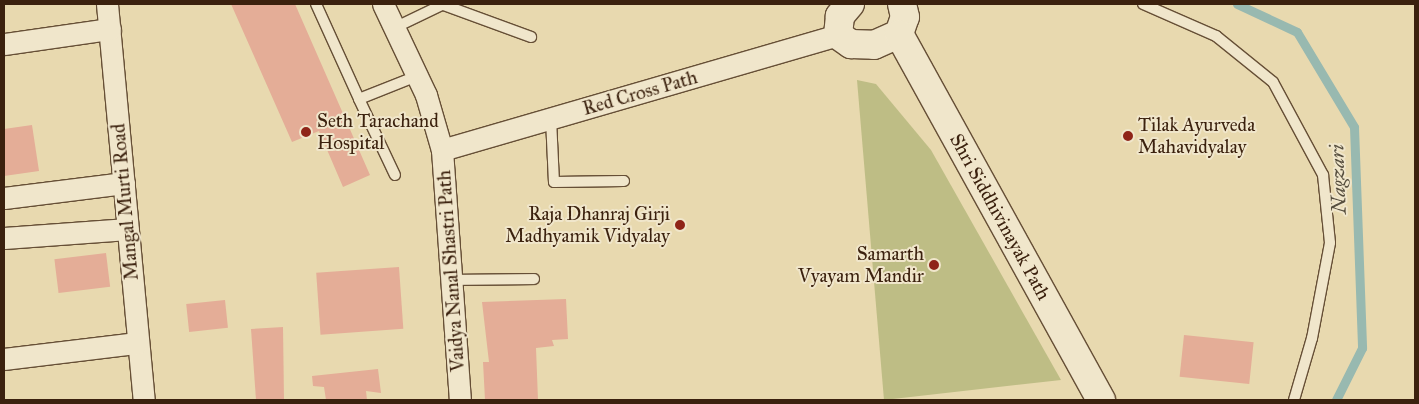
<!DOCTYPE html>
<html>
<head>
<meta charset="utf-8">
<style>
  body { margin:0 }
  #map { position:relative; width:1419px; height:404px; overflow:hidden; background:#e8d9af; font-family:"IM FELL Great Primer",serif }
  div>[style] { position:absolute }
  .green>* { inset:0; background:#bebd85 }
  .stream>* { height:9px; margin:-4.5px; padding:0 4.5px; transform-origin:4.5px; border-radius:4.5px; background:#98b9b0 }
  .building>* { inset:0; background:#e4ad97; transform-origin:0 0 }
  .roads { filter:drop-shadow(1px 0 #664f36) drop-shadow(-1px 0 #664f36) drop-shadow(0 1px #664f36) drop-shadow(0 -1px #664f36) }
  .lane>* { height:10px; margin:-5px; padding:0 5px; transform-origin:5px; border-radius:5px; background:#f0e6cb }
  .street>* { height:21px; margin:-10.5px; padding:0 10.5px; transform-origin:10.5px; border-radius:10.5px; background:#f0e6cb }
  .secondary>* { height:28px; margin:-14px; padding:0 14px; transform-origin:14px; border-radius:14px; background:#f0e6cb }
  .dots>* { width:14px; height:14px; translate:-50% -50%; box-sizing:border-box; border:2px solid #f0e6cb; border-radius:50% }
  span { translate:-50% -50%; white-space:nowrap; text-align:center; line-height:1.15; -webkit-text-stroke:4px #f0e6cb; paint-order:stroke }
  .street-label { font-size:19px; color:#3b210e }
  .poi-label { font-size:19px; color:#3b210e }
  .left { translate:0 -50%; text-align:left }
  .right { translate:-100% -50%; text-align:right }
  .water-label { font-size:20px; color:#574f3f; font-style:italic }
  .frame { position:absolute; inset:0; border:5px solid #3b210e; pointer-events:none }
</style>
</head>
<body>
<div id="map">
  <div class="green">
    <i style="clip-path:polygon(857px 80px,876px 84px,931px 150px,1061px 380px,884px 400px)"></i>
  </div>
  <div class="stream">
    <i style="left:1237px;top:4px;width:66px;rotate:25deg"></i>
    <i style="left:1297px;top:32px;width:111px;rotate:59deg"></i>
    <i style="left:1354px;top:127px;width:221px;rotate:87.9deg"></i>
    <i style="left:1362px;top:348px;width:58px;rotate:116.6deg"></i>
  </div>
  <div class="building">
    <i style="clip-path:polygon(231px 4px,295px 4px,370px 175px,343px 187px,319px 131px,292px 142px)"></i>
    <i style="clip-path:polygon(32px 125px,39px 171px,4px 176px,4px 129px)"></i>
    <i style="left:106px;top:253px;width:34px;height:52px;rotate:83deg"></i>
    <i style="left:399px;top:267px;width:62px;height:83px;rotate:86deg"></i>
    <i style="clip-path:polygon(566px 299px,568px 339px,552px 340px,554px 346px,536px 348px,538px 400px,485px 400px,483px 362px,489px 362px,482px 302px)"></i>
    <i style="left:225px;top:300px;width:28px;height:39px;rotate:84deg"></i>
    <i style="clip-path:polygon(283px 327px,284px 400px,256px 400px,251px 329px)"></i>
    <i style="left:1184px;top:335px;width:70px;height:42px;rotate:6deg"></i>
    <i style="clip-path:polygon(378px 369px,381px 393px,366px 391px,367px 400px,326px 400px,324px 387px,313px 386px,312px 376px)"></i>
  </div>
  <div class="roads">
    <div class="lane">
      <i style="left:316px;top:4px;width:104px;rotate:65.6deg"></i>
      <i style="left:359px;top:99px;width:62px;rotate:-21.6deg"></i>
      <i style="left:441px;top:4px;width:96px;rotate:20.1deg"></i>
      <i style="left:1143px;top:4px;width:80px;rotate:23.7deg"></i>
      <i style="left:1216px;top:36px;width:73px;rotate:38.9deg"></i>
      <i style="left:1273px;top:82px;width:106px;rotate:61.7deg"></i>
      <i style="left:1323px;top:175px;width:68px;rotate:84.1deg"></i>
      <i style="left:1330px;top:243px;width:97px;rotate:100.7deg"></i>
      <i style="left:1312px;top:338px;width:65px;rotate:106.2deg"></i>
      <i style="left:394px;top:28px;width:53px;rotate:-25.6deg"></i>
      <i style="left:359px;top:99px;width:84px;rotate:64.7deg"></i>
      <i style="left:551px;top:119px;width:63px;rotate:87.3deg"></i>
      <i style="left:554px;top:182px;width:70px;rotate:-0.8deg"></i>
      <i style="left:451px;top:280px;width:83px;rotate:-0.7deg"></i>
    </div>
    <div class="street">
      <i style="left:107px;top:4px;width:398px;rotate:84.7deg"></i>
      <i style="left:383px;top:4px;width:101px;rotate:64.7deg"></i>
      <i style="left:426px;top:95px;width:57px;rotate:73.8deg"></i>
      <i style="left:442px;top:150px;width:251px;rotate:85.9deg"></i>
      <i style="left:4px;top:44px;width:107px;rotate:-8.1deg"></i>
      <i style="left:442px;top:150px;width:412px;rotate:-16.2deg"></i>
      <i style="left:4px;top:198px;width:121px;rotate:-7.1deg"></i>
      <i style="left:4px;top:238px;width:124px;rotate:-4.2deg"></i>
      <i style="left:4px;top:359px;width:134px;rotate:-6.9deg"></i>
    </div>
    <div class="secondary">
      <i style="left:850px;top:4px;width:16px;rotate:130deg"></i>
      <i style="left:840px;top:16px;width:19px;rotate:96deg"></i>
      <i style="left:838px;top:35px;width:16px;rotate:35deg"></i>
      <i style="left:851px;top:44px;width:23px;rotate:2deg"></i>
      <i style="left:874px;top:45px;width:27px;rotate:-24deg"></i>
      <i style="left:899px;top:34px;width:18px;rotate:-71deg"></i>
      <i style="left:905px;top:17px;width:13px;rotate:-103deg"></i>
      <i style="left:899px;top:34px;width:418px;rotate:61.1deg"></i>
    </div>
  </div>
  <div class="dots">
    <i style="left:306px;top:132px;background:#8f2418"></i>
    <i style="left:1128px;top:136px;background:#8f2418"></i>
    <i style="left:680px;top:225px;background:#8f2418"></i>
    <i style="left:934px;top:265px;background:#8f2418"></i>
  </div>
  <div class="street-label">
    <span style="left:640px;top:93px;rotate:-16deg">Red Cross Path</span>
    <span style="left:125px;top:202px;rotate:-95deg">Mangal Murti Road</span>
    <span style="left:1000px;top:217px;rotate:61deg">Shri Siddhivinayak Path</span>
    <span style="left:451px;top:271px;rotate:-94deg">Vaidya Nanal Shastri Path</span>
  </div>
  <div class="poi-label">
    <span class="left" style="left:317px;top:132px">Seth Tarachand<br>Hospital</span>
    <span class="left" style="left:1138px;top:136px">Tilak Ayurveda<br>Mahavidyalay</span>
    <span class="right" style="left:670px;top:225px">Raja Dhanraj Girji<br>Madhyamik Vidyalay</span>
    <span class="right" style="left:924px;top:265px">Samarth<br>Vyayam Mandir</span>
  </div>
  <div class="water-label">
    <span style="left:1338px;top:179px;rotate:-92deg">Nagzari</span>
  </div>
  <div class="frame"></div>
</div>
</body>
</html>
